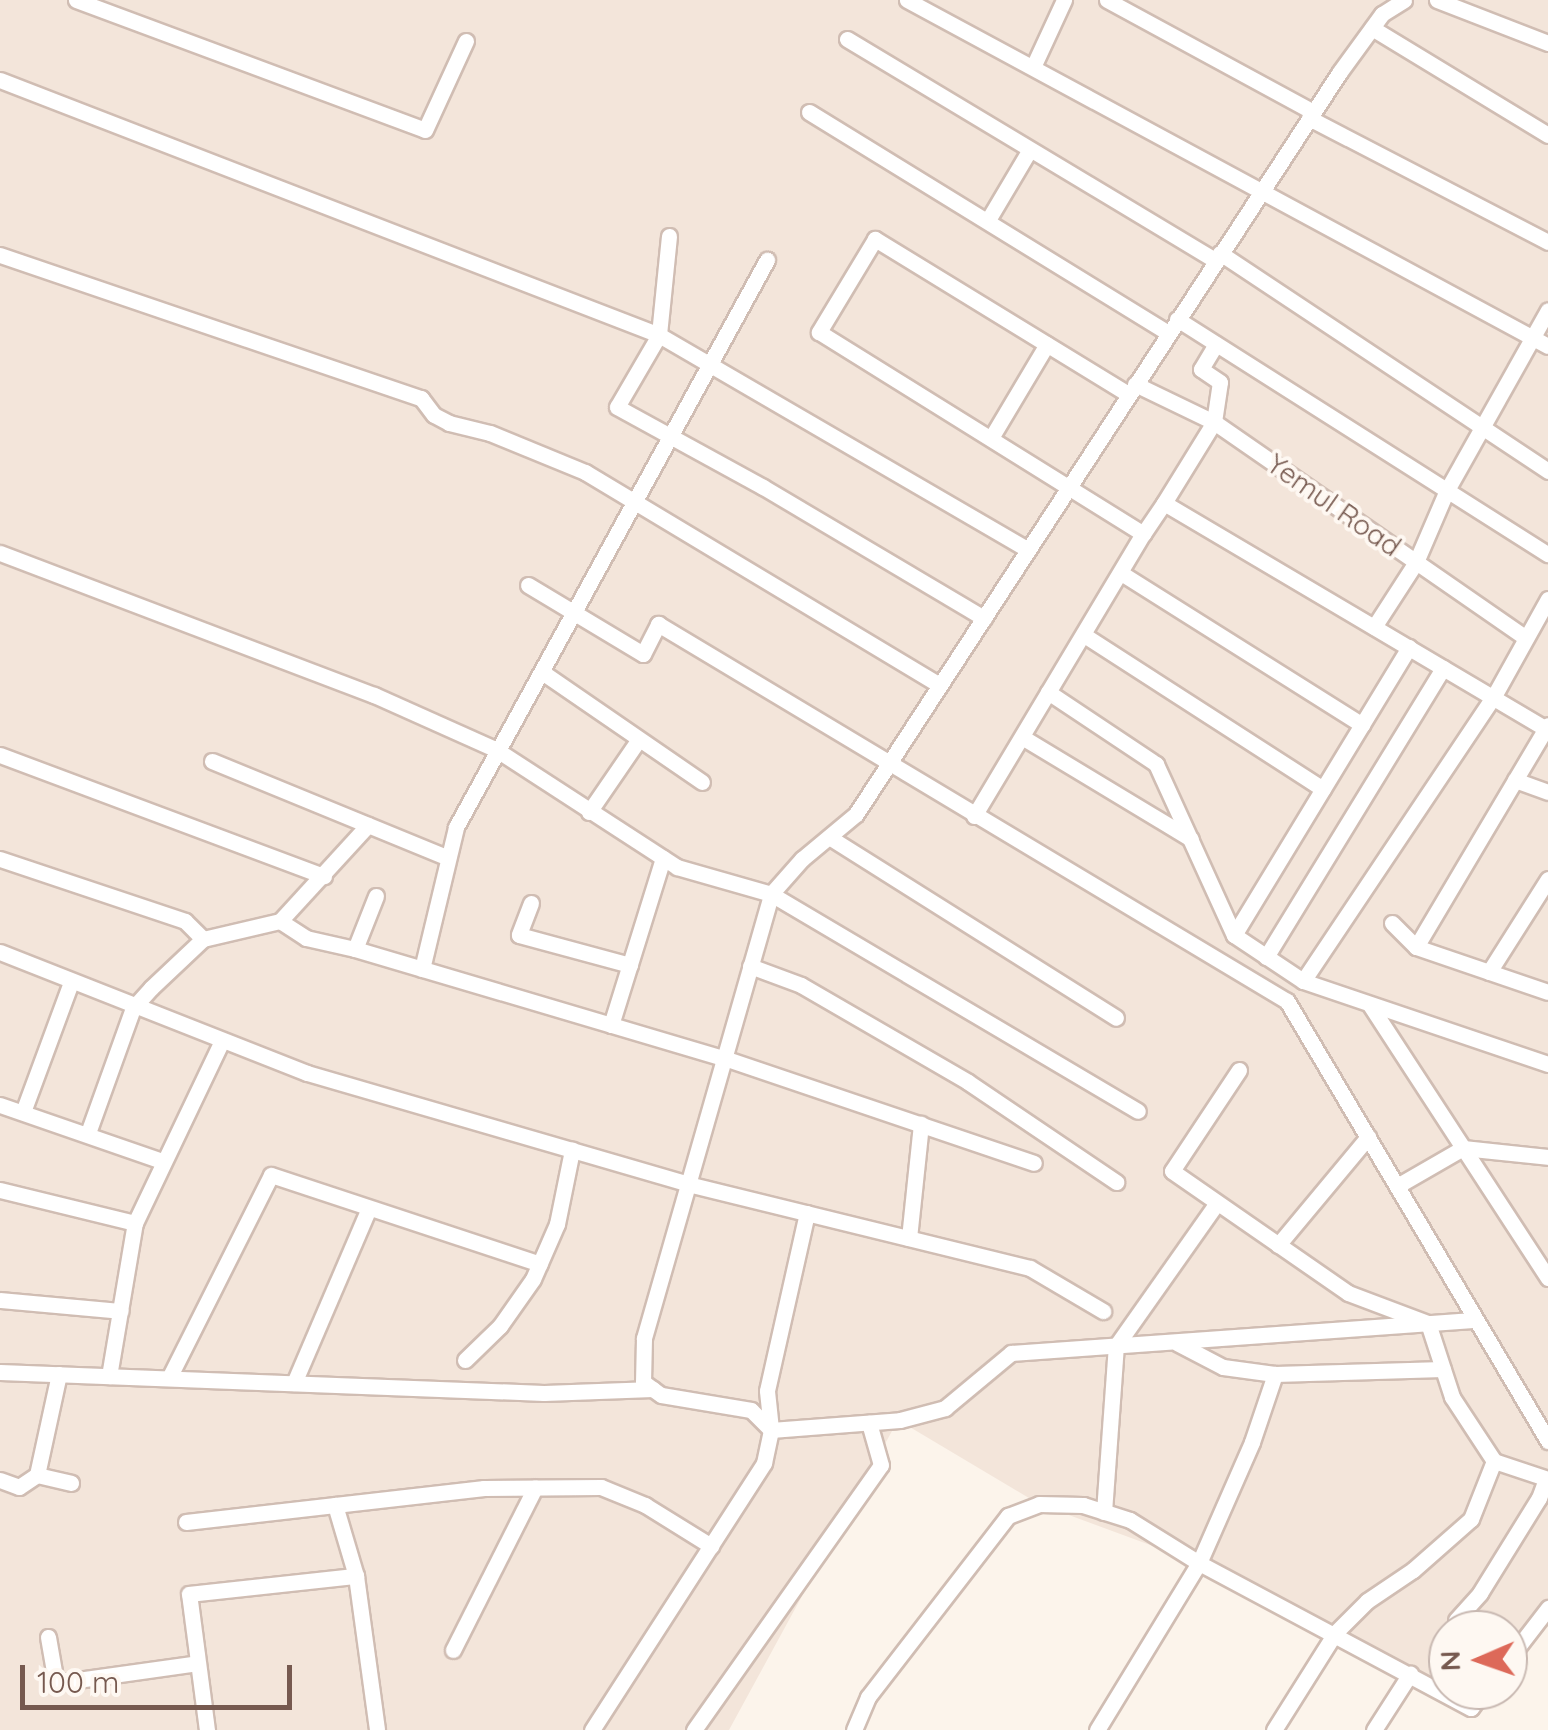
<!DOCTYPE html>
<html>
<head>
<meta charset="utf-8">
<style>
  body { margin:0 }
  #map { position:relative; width:1548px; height:1730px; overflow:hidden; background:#fcf4eb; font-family:Quicksand,sans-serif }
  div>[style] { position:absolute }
  .residential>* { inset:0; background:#f3e5da }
  .roads { filter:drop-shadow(2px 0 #d0bdb3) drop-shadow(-2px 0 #d0bdb3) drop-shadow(0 2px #d0bdb3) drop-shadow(0 -2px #d0bdb3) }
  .street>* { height:15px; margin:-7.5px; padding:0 7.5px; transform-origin:7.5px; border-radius:7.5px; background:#fff }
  span { translate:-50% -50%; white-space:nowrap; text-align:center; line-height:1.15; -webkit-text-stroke:8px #fef8f2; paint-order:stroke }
  .street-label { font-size:28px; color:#76594f }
  .north { position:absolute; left:1428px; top:1610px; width:100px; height:100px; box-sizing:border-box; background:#fef8f2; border:2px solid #c8b8b1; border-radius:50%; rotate:268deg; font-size:28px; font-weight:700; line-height:40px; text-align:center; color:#76594f }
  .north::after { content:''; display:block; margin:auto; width:35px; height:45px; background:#dd6959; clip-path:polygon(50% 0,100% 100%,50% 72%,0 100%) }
  .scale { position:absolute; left:20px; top:1665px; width:272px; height:45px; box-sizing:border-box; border:5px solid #76594f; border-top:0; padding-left:12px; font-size:30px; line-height:35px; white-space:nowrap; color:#76594f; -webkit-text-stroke:8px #fef8f2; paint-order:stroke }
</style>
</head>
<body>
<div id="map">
  <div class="residential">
    <i style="clip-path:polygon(0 0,1548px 0,1548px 1608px,1508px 1660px,1508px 1630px,1448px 1630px,1448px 1690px,1484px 1690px,1471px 1708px,1199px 1563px,1039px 1504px,898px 1420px,729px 1730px,0 1730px)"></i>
  </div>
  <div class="roads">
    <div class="street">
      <i style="left:76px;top:0;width:372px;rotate:20.4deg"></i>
      <i style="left:425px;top:130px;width:98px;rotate:-65.3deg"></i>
      <i style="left:907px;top:0;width:728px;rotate:28.36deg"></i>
      <i style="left:1107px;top:0;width:234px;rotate:28.5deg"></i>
      <i style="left:1437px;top:0;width:119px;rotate:21.2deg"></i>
      <i style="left:1372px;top:28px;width:206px;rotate:31.3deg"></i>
      <i style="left:847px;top:39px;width:431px;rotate:31deg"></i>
      <i style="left:1033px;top:67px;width:74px;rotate:-65.2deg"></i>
      <i style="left:0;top:80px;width:707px;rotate:21.15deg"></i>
      <i style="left:659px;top:335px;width:427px;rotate:30.2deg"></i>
      <i style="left:809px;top:112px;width:422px;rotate:31.6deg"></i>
      <i style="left:1309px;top:118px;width:269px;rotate:27.4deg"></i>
      <i style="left:988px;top:220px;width:80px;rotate:-59.3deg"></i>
      <i style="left:669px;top:236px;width:100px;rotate:95.8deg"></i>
      <i style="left:659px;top:335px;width:83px;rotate:120.3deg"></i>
      <i style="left:617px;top:407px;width:166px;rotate:28.7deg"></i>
      <i style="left:763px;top:487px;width:257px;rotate:30.7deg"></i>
      <i style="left:1220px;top:253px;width:394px;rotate:33.6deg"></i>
      <i style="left:0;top:255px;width:445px;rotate:18.8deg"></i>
      <i style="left:421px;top:398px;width:21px;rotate:53deg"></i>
      <i style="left:434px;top:415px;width:17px;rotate:28deg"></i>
      <i style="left:449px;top:423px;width:42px;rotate:13.7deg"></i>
      <i style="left:490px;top:433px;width:103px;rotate:22.3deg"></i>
      <i style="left:585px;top:472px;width:414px;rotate:31deg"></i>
      <i style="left:1177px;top:319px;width:439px;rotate:32.4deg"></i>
      <i style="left:1135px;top:384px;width:88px;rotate:25.7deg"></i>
      <i style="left:1214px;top:422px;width:379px;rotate:34.7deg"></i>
      <i style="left:1128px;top:394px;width:297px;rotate:-148.5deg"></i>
      <i style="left:875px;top:239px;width:109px;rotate:121.1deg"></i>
      <i style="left:819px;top:332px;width:382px;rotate:31.9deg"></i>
      <i style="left:1143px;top:534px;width:37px;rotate:-56deg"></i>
      <i style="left:1164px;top:503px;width:444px;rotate:30.6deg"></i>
      <i style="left:991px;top:438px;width:109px;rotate:-59.2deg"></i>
      <i style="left:1164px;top:503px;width:95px;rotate:-58.3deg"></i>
      <i style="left:1214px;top:422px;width:40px;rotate:-81.5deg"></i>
      <i style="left:1220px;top:382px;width:23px;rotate:-146deg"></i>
      <i style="left:1201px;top:369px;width:29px;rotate:-59deg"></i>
      <i style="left:0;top:553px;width:400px;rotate:20.8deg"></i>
      <i style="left:374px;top:695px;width:135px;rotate:24.1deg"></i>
      <i style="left:497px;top:750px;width:215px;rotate:33deg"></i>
      <i style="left:677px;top:867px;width:98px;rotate:16deg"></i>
      <i style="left:771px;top:894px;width:426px;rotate:30.6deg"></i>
      <i style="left:1121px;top:573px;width:285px;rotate:32.2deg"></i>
      <i style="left:528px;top:585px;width:134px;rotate:31deg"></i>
      <i style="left:643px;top:654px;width:34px;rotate:-63deg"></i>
      <i style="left:658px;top:624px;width:733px;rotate:30.94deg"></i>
      <i style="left:1287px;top:1001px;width:512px;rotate:59.32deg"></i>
      <i style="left:1374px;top:627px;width:77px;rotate:-57.1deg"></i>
      <i style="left:1416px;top:562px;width:78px;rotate:-66.7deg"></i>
      <i style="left:1447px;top:490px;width:206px;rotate:-60.7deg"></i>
      <i style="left:1084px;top:635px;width:284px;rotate:32.8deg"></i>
      <i style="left:542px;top:672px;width:194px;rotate:34.5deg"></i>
      <i style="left:1048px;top:692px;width:130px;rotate:33.7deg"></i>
      <i style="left:1156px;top:764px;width:188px;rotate:65.5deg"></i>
      <i style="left:1234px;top:935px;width:83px;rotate:33.7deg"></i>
      <i style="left:1303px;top:981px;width:259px;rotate:18.7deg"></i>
      <i style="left:1022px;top:737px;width:197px;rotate:31.1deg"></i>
      <i style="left:0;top:755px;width:346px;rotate:20.5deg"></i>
      <i style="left:212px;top:761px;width:255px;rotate:22.3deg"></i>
      <i style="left:1515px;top:780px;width:35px;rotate:20deg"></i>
      <i style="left:589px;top:812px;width:88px;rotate:-55.6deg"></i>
      <i style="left:974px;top:816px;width:329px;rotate:-59.1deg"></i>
      <i style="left:829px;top:837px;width:339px;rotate:32.2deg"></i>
      <i style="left:0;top:859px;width:195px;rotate:18.5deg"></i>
      <i style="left:185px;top:921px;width:25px;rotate:45deg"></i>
      <i style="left:376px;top:896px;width:57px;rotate:111.6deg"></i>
      <i style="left:355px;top:949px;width:385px;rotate:16.5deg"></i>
      <i style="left:724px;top:1058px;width:327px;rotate:18.7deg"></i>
      <i style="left:531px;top:903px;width:34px;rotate:111deg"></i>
      <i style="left:519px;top:935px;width:115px;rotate:15.1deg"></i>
      <i style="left:280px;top:921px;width:31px;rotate:33deg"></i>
      <i style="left:306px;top:938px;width:50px;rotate:12.7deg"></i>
      <i style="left:1392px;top:923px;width:34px;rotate:45deg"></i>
      <i style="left:1416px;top:947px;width:139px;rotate:18.8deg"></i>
      <i style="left:1234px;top:935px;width:337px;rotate:-58.7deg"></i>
      <i style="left:1416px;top:947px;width:258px;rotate:-59.3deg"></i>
      <i style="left:0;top:952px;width:330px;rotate:21.5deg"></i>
      <i style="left:307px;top:1073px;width:397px;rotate:16.2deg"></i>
      <i style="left:688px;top:1184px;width:352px;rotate:13.8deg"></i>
      <i style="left:1030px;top:1268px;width:85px;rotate:30.5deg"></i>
      <i style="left:1266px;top:957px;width:339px;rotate:-58.5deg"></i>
      <i style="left:750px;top:966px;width:54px;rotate:20.4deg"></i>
      <i style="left:801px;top:985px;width:193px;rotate:30.1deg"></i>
      <i style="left:968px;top:1082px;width:179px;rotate:34deg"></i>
      <i style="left:422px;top:969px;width:146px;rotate:-76.5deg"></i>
      <i style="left:456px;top:827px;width:647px;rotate:-61.26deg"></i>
      <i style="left:1489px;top:972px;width:110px;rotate:-57.6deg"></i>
      <i style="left:1303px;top:981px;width:343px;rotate:-56.2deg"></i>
      <i style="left:1494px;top:696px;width:111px;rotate:-60.9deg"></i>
      <i style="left:1370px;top:1005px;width:326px;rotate:56.9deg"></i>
      <i style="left:611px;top:1025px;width:175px;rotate:-72.7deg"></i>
      <i style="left:1239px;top:1070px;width:121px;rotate:123.6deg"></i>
      <i style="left:1172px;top:1171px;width:214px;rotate:34.7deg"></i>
      <i style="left:1348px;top:1293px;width:85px;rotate:20.6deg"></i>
      <i style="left:1428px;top:1323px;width:78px;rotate:72deg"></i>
      <i style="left:1452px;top:1397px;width:77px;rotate:56.7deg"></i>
      <i style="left:1494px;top:1461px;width:57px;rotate:18.4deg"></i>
      <i style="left:0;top:1105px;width:171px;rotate:19.1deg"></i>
      <i style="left:23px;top:1112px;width:139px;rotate:-69.7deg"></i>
      <i style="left:88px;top:1133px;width:133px;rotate:-70.2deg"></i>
      <i style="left:133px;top:1008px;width:27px;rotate:-48deg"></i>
      <i style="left:151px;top:988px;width:71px;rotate:-43.3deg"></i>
      <i style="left:203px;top:939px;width:79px;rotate:-13.2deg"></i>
      <i style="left:280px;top:921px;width:130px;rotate:-47.5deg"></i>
      <i style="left:1397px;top:1186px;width:76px;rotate:-29.9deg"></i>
      <i style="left:1463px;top:1148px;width:85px;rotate:6deg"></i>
      <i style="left:0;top:1190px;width:139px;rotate:13.7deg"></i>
      <i style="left:807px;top:1213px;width:182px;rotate:102.7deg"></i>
      <i style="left:767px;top:1391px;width:39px;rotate:84deg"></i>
      <i style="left:771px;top:1430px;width:129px;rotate:-4.4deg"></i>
      <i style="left:900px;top:1420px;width:47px;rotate:-14.9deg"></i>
      <i style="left:945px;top:1408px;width:86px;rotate:-39.8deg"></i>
      <i style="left:1011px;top:1353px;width:463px;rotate:-4.1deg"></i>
      <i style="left:909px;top:1238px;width:115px;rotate:-84deg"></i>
      <i style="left:1278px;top:1245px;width:141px;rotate:-50.2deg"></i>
      <i style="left:0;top:1300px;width:121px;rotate:5.2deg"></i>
      <i style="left:1177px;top:1343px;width:52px;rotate:27.6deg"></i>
      <i style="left:1223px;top:1367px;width:52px;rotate:7.7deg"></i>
      <i style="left:1275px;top:1374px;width:168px;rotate:-1.7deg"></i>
      <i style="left:465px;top:1360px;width:49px;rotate:-44.2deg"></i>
      <i style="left:500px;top:1326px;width:57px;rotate:-54.9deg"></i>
      <i style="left:533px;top:1279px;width:60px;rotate:-66.4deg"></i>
      <i style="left:557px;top:1224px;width:76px;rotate:-78.5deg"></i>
      <i style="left:0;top:1372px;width:544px;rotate:2.21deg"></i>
      <i style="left:544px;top:1393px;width:109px;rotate:-2.1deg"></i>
      <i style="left:59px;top:1374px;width:103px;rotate:102.3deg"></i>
      <i style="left:37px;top:1475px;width:35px;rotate:13deg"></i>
      <i style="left:109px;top:1376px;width:155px;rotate:-80.4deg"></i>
      <i style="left:135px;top:1223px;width:202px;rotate:-64.5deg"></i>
      <i style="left:169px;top:1378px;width:227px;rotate:-63.3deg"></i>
      <i style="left:271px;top:1175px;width:283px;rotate:18.3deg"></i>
      <i style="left:294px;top:1383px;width:190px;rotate:-66.8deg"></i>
      <i style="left:0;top:1480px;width:20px;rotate:20deg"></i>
      <i style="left:19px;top:1487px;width:22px;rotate:-34deg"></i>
      <i style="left:335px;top:1505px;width:74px;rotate:73.5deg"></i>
      <i style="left:1104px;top:1512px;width:166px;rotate:-85.9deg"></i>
      <i style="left:1116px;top:1346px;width:175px;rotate:-54.8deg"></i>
      <i style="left:186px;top:1522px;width:300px;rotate:-6.5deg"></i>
      <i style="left:484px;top:1488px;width:117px;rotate:-0.5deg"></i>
      <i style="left:601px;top:1487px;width:48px;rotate:22.2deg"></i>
      <i style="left:645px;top:1505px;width:78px;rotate:31.8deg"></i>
      <i style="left:1456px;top:1620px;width:36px;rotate:-48deg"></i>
      <i style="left:1480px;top:1593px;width:112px;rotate:-58.2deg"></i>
      <i style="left:1539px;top:1498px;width:20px;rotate:-70deg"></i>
      <i style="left:48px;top:1637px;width:47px;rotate:80.1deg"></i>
      <i style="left:56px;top:1683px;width:143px;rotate:-8deg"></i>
      <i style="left:453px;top:1650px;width:182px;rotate:-63.2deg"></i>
      <i style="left:1508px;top:1660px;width:66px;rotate:-52.4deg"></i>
      <i style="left:207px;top:1730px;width:137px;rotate:-97.5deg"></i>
      <i style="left:189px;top:1594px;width:168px;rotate:-6.2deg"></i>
      <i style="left:356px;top:1576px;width:155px;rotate:82.2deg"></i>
      <i style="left:592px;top:1730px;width:318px;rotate:-57.2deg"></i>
      <i style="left:764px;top:1463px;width:34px;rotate:-78deg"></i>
      <i style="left:771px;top:1430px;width:28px;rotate:-135deg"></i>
      <i style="left:751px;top:1410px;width:91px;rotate:-170.5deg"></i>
      <i style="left:661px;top:1395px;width:22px;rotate:-144deg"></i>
      <i style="left:643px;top:1382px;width:44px;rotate:-88.7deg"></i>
      <i style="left:644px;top:1338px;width:462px;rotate:-74deg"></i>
      <i style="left:771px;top:894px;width:47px;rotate:-48.5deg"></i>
      <i style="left:802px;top:859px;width:70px;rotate:-39.8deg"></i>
      <i style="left:856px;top:814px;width:885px;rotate:-56.9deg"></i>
      <i style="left:1339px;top:73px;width:73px;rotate:-53.9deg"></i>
      <i style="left:1382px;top:14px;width:26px;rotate:-32deg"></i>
      <i style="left:694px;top:1730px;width:324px;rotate:-54.8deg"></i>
      <i style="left:881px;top:1465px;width:44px;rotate:-105.9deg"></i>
      <i style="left:854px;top:1730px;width:36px;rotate:-67deg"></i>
      <i style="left:868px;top:1697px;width:229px;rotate:-52.3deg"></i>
      <i style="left:1008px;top:1516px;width:33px;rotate:-21deg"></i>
      <i style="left:1039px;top:1504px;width:44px;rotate:1.3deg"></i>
      <i style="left:1083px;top:1505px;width:49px;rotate:17.7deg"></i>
      <i style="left:1130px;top:1520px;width:81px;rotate:31.9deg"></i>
      <i style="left:1199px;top:1563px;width:308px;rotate:28.1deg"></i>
      <i style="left:1471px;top:1708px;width:22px;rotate:-54deg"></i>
      <i style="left:1097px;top:1730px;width:196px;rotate:-58.6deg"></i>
      <i style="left:1199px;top:1563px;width:132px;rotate:-66.3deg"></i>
      <i style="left:1252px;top:1442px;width:72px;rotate:-71.3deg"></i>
      <i style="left:1274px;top:1730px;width:115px;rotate:-57.8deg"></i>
      <i style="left:1335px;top:1633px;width:45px;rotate:-45deg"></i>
      <i style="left:1367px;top:1601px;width:55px;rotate:-34deg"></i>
      <i style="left:1413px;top:1570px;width:77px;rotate:-41.3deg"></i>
      <i style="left:1471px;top:1519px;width:62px;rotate:-68.4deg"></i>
      <i style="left:1374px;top:1730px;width:67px;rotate:-57.3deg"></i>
    </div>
  </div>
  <div class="street-label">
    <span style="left:1334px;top:505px;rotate:35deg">Yemul Road</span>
  </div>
  <div class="north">N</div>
  <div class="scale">100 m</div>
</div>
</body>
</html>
